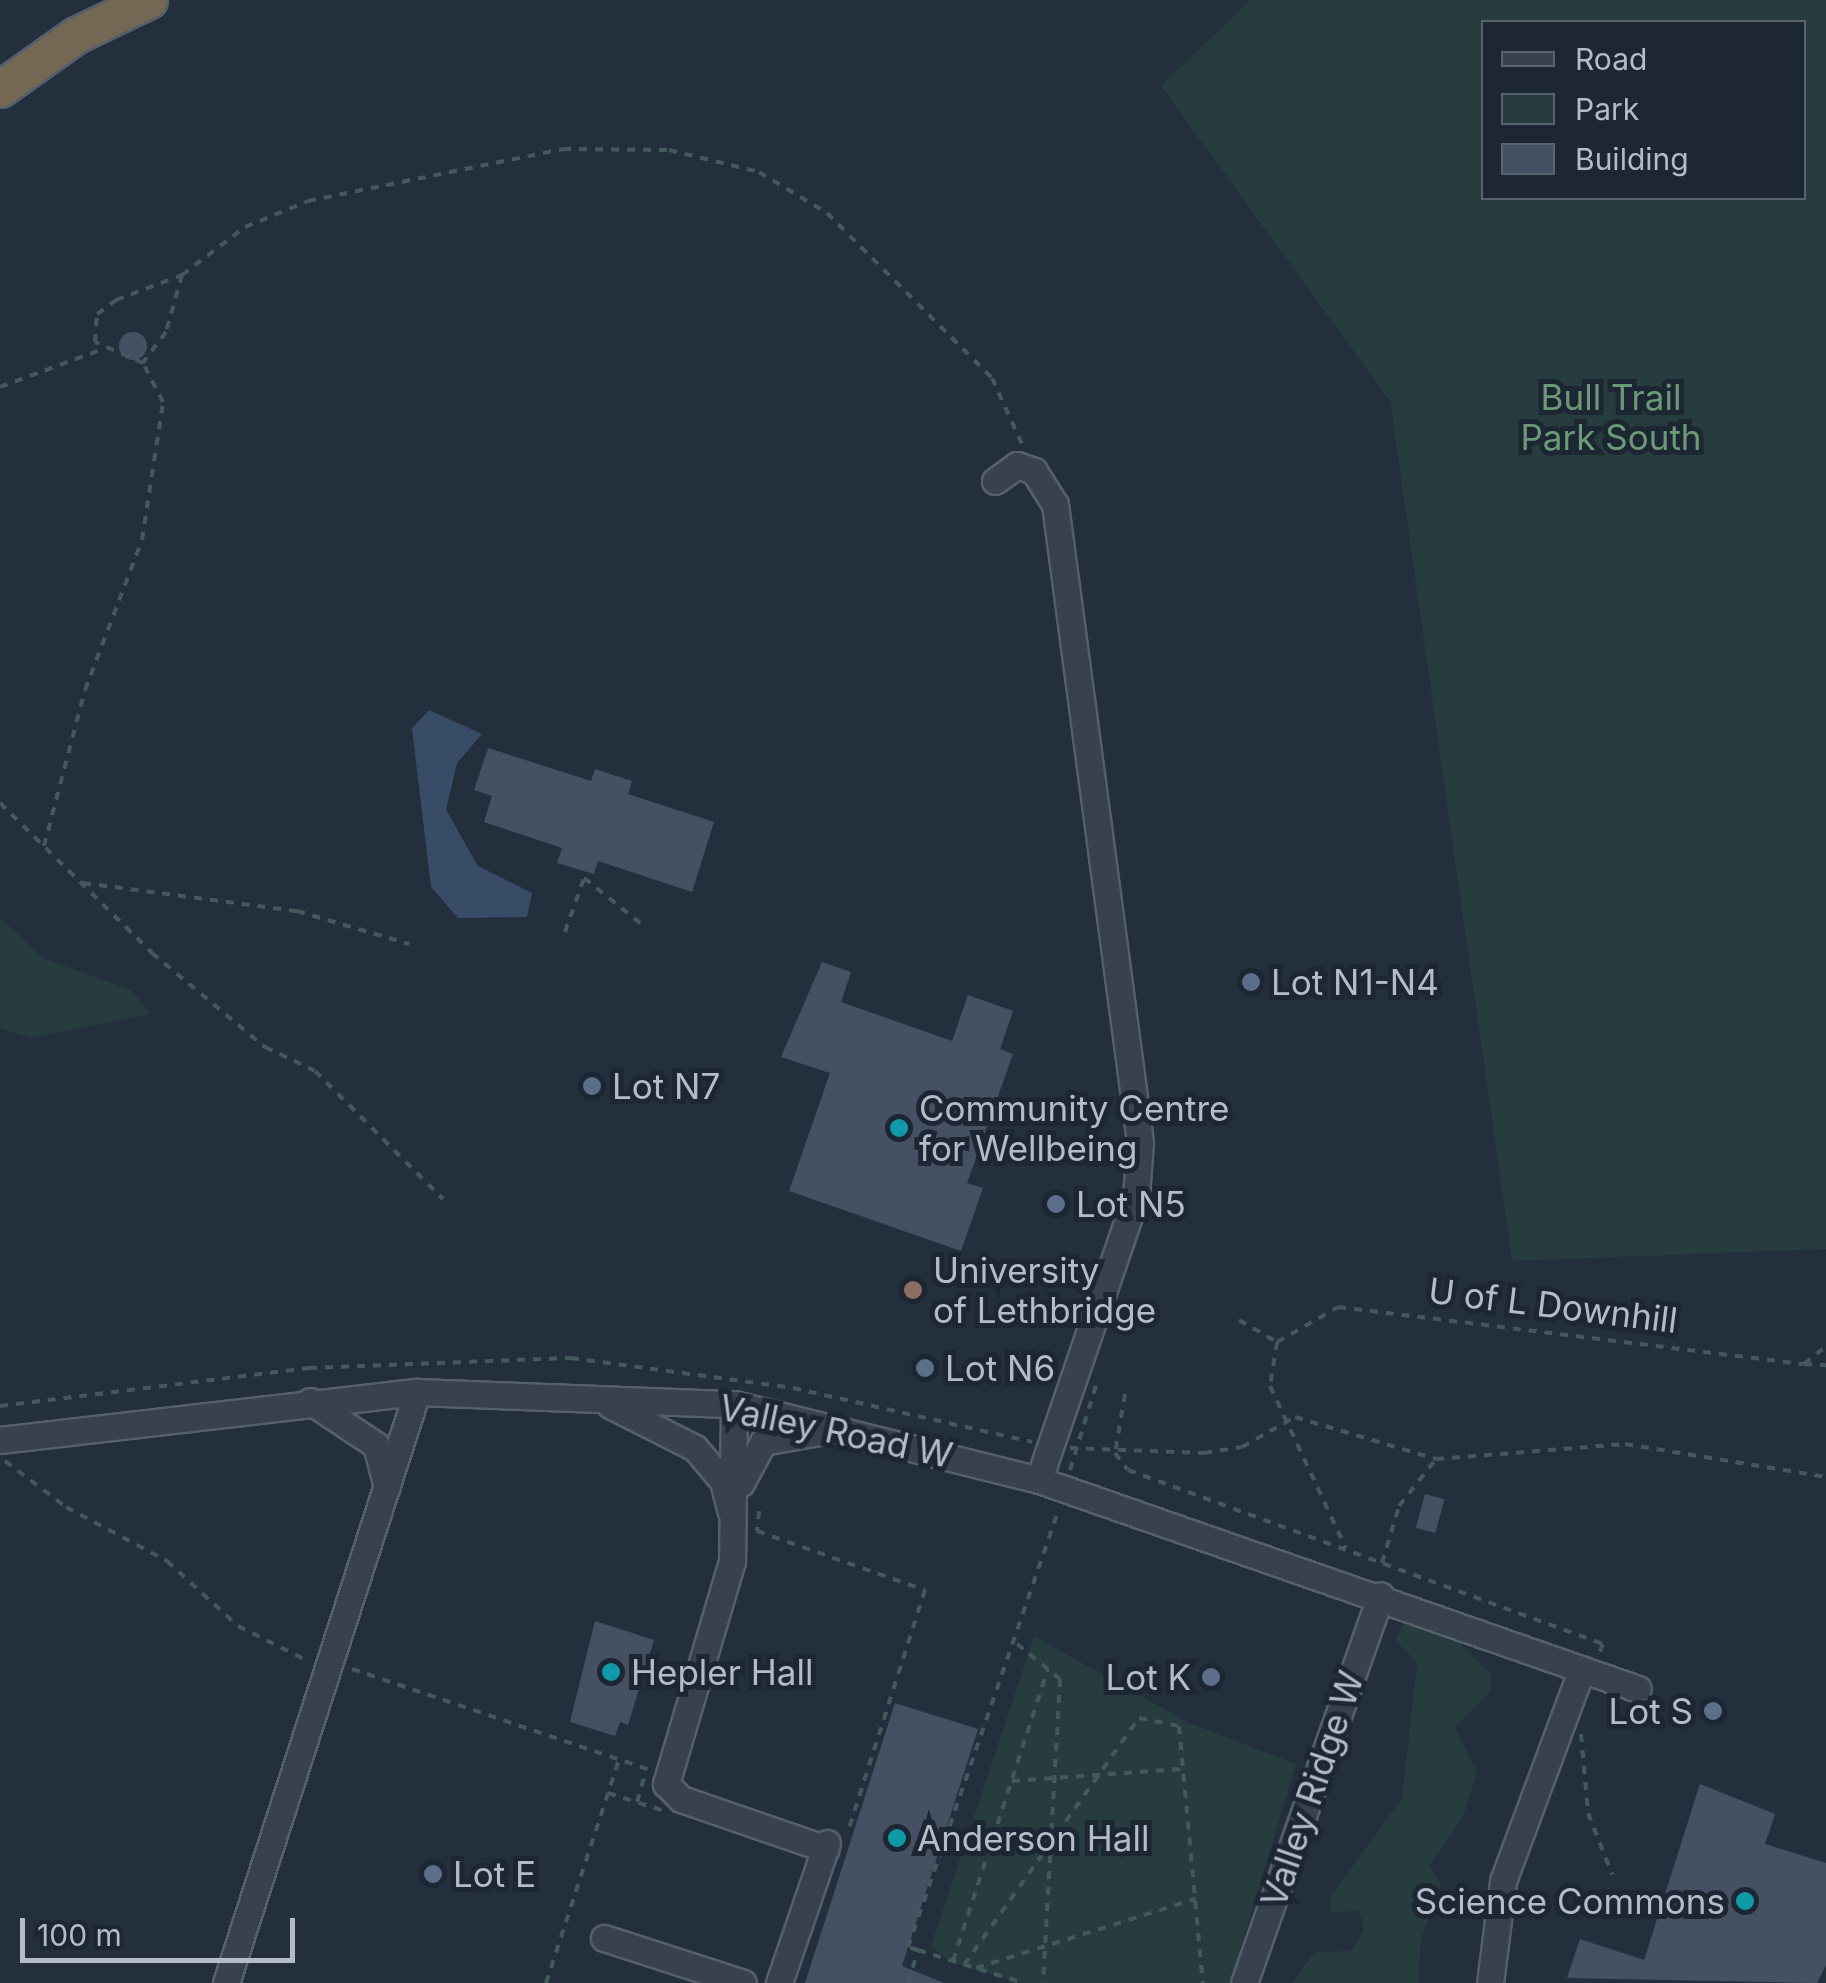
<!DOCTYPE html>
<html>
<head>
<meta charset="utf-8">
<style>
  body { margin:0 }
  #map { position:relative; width:1826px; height:1983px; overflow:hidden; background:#242f3e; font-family:Inter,sans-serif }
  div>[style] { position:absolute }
  .green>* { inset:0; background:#263c3f }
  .water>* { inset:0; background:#394c67 }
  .building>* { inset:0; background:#455162; transform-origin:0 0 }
  .round { border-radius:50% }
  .path>* { height:4px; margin-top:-2px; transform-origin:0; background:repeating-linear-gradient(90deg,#44595c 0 8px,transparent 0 16px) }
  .roads { filter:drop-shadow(2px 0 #565f6c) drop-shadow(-2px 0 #565f6c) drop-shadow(0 2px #565f6c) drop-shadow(0 -2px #565f6c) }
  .minor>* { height:25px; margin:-12.5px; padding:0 12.5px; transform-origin:12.5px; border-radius:12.5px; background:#38414e }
  .highway>* { height:35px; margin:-17.5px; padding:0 17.5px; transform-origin:17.5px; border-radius:17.5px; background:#746855 }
  .dots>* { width:28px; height:28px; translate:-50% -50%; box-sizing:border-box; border:5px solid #1d2633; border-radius:50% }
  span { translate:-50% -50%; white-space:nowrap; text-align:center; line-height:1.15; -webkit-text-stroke:10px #1d2633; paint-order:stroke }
  .park-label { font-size:35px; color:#6b9a76 }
  .poi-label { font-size:35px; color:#b4bcc9 }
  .left { translate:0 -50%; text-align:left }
  .right { translate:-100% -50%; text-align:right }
  .street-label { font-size:35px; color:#b4bcc9 }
  .legend { position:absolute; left:1481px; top:20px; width:325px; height:180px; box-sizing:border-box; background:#1d2633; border:2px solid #59626f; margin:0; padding:12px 18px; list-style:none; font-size:30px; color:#b4bcc9 }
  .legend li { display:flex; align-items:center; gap:20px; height:50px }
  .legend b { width:50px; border:2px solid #59626f }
  .scale { position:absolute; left:20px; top:1918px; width:275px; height:45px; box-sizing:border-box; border:5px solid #b4bcc9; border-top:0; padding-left:12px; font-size:30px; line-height:35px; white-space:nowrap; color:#b4bcc9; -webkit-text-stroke:8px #1d2633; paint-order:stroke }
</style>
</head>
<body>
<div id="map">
  <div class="green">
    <i style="clip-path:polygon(evenodd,1250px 0,1826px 0,1826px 1249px,1512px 1261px,1390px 401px,1161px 86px,1250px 0,1484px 22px,1804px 22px,1804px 198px,1484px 198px,1484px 22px)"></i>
    <i style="clip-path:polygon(0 918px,43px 958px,131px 990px,150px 1014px,31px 1038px,0 1028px)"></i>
    <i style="clip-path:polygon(1406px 1619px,1448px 1631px,1491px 1675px,1490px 1692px,1455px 1728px,1477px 1773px,1463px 1817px,1429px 1866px,1441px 1884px,1421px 1939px,1418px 1983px,1292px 1983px,1315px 1952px,1351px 1951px,1364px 1930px,1359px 1910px,1331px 1913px,1331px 1896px,1402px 1798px,1417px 1663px,1395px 1640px)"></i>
    <i style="clip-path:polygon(1034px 1636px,1189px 1723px,1296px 1764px,1230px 1983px,1020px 1983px,950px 1962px,931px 1946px)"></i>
  </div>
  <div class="water">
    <i style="clip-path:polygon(429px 710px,482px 734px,457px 763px,446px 810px,478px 866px,532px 893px,527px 917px,458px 918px,431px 887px,412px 728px)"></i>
  </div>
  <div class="building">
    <i class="round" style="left:119px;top:332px;width:28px;height:28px"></i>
    <i style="clip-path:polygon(488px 748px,591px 781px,595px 769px,632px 781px,628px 794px,714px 822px,692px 892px,598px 861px,594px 874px,557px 863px,562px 848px,484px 822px,492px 796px,474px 790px)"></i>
    <i style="clip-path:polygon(822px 962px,851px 972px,841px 1002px,952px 1041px,968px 995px,1013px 1011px,1000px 1049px,1013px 1054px,967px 1183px,983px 1188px,961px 1251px,789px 1191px,830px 1073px,781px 1057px)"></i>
    <i style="left:1425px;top:1494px;width:20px;height:35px;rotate:15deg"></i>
    <i style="clip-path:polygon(595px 1621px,654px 1640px,628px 1725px,620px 1722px,615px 1736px,570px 1722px)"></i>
    <i style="clip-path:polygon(895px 1703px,978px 1729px,902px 1966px,944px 1983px,805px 1983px)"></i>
    <i style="clip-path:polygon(1700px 1784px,1775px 1814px,1765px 1844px,1826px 1863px,1826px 1965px,1817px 1983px,1567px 1978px,1580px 1939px,1644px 1960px)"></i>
  </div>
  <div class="path">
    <i style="left:182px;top:275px;width:59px;rotate:105.7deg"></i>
    <i style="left:166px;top:332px;width:39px;rotate:127deg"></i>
    <i style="left:143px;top:363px;width:52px;rotate:-156.4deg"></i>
    <i style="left:95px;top:342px;width:28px;rotate:-86deg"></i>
    <i style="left:97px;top:314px;width:24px;rotate:-36deg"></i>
    <i style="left:116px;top:300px;width:71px;rotate:-20.7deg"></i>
    <i style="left:182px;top:275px;width:79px;rotate:-37.3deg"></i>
    <i style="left:245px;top:227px;width:68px;rotate:-22.4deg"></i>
    <i style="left:308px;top:201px;width:260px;rotate:-11.5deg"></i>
    <i style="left:563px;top:149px;width:106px;rotate:0.5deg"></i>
    <i style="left:669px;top:150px;width:93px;rotate:13.7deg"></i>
    <i style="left:759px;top:172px;width:79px;rotate:31.1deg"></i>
    <i style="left:827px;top:213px;width:233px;rotate:45deg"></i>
    <i style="left:992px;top:378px;width:72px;rotate:65.6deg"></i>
    <i style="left:0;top:387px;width:110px;rotate:-20.3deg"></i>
    <i style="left:0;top:803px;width:214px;rotate:44.6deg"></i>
    <i style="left:152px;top:953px;width:147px;rotate:39.8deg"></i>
    <i style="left:265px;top:1047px;width:55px;rotate:25.6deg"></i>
    <i style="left:315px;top:1071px;width:181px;rotate:45deg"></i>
    <i style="left:44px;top:846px;width:161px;rotate:-75.3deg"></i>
    <i style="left:85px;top:690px;width:160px;rotate:-69.2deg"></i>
    <i style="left:142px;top:540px;width:140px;rotate:-81.3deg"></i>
    <i style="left:163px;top:402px;width:44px;rotate:-117.1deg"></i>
    <i style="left:83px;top:883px;width:216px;rotate:7.5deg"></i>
    <i style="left:297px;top:911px;width:117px;rotate:16.4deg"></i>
    <i style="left:565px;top:932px;width:57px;rotate:-70.6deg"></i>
    <i style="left:584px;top:878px;width:77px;rotate:38.7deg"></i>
    <i style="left:1239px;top:1320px;width:44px;rotate:30.1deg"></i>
    <i style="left:1277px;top:1342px;width:45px;rotate:99deg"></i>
    <i style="left:1270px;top:1386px;width:179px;rotate:64.9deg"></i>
    <i style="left:1277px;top:1342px;width:70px;rotate:-29.8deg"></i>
    <i style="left:1338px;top:1307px;width:469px;rotate:7deg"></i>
    <i style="left:1804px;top:1364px;width:28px;rotate:-39deg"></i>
    <i style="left:1804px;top:1364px;width:22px;rotate:3deg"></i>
    <i style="left:1125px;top:1394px;width:60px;rotate:99.6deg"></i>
    <i style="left:1115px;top:1453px;width:21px;rotate:53deg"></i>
    <i style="left:1128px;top:1470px;width:506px;rotate:20.12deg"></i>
    <i style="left:1603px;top:1644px;width:9px;rotate:111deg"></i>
    <i style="left:0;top:1406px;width:311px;rotate:-7deg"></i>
    <i style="left:309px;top:1368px;width:262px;rotate:-2.2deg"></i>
    <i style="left:571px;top:1358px;width:224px;rotate:7.7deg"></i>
    <i style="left:793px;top:1388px;width:245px;rotate:12.7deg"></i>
    <i style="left:1070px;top:1448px;width:134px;rotate:2.1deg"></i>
    <i style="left:1204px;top:1453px;width:38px;rotate:-9deg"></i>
    <i style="left:1242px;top:1447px;width:61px;rotate:-29.5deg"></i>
    <i style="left:1295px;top:1417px;width:147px;rotate:16.6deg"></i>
    <i style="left:1436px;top:1459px;width:190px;rotate:-4.5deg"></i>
    <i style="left:1625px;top:1444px;width:204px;rotate:9.3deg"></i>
    <i style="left:5px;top:1461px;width:76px;rotate:37deg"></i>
    <i style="left:66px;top:1507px;width:115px;rotate:28.1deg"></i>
    <i style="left:167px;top:1561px;width:96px;rotate:42.5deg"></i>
    <i style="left:238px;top:1626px;width:76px;rotate:26.6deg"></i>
    <i style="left:1070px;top:1470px;width:95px;rotate:-72.9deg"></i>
    <i style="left:759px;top:1511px;width:20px;rotate:96deg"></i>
    <i style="left:757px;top:1531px;width:178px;rotate:19.4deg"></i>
    <i style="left:925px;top:1590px;width:256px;rotate:107.7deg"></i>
    <i style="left:1382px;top:1563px;width:59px;rotate:-73.4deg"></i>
    <i style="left:1399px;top:1506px;width:60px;rotate:-51.8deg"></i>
    <i style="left:1017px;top:1644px;width:55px;rotate:39.1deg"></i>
    <i style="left:1060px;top:1679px;width:304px;rotate:93.2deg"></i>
    <i style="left:352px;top:1669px;width:316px;rotate:18.7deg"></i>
    <i style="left:1581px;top:1734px;width:79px;rotate:84.9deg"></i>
    <i style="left:1588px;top:1813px;width:66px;rotate:68.5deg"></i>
    <i style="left:1012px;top:1781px;width:169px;rotate:-4.1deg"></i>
    <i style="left:608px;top:1793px;width:56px;rotate:17.8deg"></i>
    <i style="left:637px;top:1802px;width:25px;rotate:-74deg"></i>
    <i style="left:918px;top:1950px;width:110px;rotate:17.4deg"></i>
    <i style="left:953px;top:1961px;width:307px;rotate:-72deg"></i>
    <i style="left:964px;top:1965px;width:303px;rotate:-54.7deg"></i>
    <i style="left:1139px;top:1718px;width:41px;rotate:11.3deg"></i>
    <i style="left:1179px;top:1726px;width:258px;rotate:84.7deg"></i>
    <i style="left:976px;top:1968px;width:230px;rotate:-17.5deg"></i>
    <i style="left:546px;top:1983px;width:235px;rotate:-71.9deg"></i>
    <i style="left:908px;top:1983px;width:34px;rotate:-73deg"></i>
    <i style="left:918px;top:1950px;width:10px;rotate:-163deg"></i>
    <i style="left:908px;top:1947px;width:464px;rotate:-71deg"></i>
  </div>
  <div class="roads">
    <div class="minor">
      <i style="left:995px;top:481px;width:27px;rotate:-36deg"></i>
      <i style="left:1017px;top:465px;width:18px;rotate:19deg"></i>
      <i style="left:1034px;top:471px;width:39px;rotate:58deg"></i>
      <i style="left:1055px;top:504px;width:644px;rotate:82.41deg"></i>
      <i style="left:1140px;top:1142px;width:54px;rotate:94.2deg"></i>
      <i style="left:1136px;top:1196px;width:300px;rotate:108.9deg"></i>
      <i style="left:310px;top:1401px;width:79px;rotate:33.7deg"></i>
      <i style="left:376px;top:1445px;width:43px;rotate:75.3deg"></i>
      <i style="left:734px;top:1404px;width:157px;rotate:90.7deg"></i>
      <i style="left:732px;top:1561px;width:233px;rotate:106.5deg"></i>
      <i style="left:666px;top:1784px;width:21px;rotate:45deg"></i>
      <i style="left:681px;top:1799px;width:153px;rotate:19deg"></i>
      <i style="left:610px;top:1405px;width:95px;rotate:26.8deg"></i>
      <i style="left:695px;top:1448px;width:43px;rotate:49.7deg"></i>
      <i style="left:723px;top:1481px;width:30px;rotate:76deg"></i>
      <i style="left:0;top:1440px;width:420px;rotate:-6.6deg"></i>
      <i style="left:417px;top:1392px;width:317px;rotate:2.2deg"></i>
      <i style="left:734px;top:1404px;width:314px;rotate:14deg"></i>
      <i style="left:1039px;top:1480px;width:634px;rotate:19.23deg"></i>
      <i style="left:741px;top:1483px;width:47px;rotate:-61.8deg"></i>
      <i style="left:763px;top:1442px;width:63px;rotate:-10.1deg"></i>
      <i style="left:604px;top:1938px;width:146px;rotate:17.9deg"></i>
      <i style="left:226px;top:1983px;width:621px;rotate:-72.09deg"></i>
      <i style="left:779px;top:1983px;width:148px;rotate:-71.1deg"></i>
      <i style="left:1244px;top:1983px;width:411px;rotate:-70.6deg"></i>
      <i style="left:1490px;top:1983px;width:103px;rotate:-82.7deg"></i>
      <i style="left:1503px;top:1881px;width:226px;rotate:-69.6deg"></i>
    </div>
    <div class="highway">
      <i style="left:0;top:89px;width:93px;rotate:-35.4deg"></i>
      <i style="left:76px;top:35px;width:81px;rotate:-25.6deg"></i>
    </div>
  </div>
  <div class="dots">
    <i style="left:1251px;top:982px;background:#5c6f8a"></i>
    <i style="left:592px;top:1086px;background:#5c6f8a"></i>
    <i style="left:899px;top:1128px;background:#0f9aa8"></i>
    <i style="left:1056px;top:1204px;background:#5c6f8a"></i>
    <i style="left:913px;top:1290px;background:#8d6e63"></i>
    <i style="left:925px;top:1368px;background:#5c6f8a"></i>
    <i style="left:611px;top:1672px;background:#0f9aa8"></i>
    <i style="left:1211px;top:1677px;background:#5c6f8a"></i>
    <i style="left:1713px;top:1711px;background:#5c6f8a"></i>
    <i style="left:897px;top:1838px;background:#0f9aa8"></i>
    <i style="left:433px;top:1874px;background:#5c6f8a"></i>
    <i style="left:1745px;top:1901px;background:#0f9aa8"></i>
  </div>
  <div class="park-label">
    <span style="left:1611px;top:417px">Bull Trail<br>Park South</span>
  </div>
  <div class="poi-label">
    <span class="left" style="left:1271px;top:982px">Lot N1-N4</span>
    <span class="left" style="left:612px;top:1086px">Lot N7</span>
    <span class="left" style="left:919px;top:1128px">Community Centre<br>for Wellbeing</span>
    <span class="left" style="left:1076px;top:1204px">Lot N5</span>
    <span class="left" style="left:933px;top:1290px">University<br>of Lethbridge</span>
    <span class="left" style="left:945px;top:1368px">Lot N6</span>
    <span class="left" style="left:631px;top:1672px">Hepler Hall</span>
    <span class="right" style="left:1191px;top:1677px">Lot K</span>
    <span class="right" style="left:1693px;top:1711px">Lot S</span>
    <span class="left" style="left:917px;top:1838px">Anderson Hall</span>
    <span class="left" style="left:453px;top:1874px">Lot E</span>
    <span class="right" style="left:1725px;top:1901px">Science Commons</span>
  </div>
  <div class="street-label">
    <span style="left:1553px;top:1305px;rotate:7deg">U of L Downhill</span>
    <span style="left:836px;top:1431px;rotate:12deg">Valley Road W</span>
    <span style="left:1312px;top:1789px;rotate:-71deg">Valley Ridge W</span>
  </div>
  <ul class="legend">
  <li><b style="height:12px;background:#38414e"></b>Road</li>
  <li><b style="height:28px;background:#263c3f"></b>Park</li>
  <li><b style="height:28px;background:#455162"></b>Building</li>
  </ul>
  <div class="scale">100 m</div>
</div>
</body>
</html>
